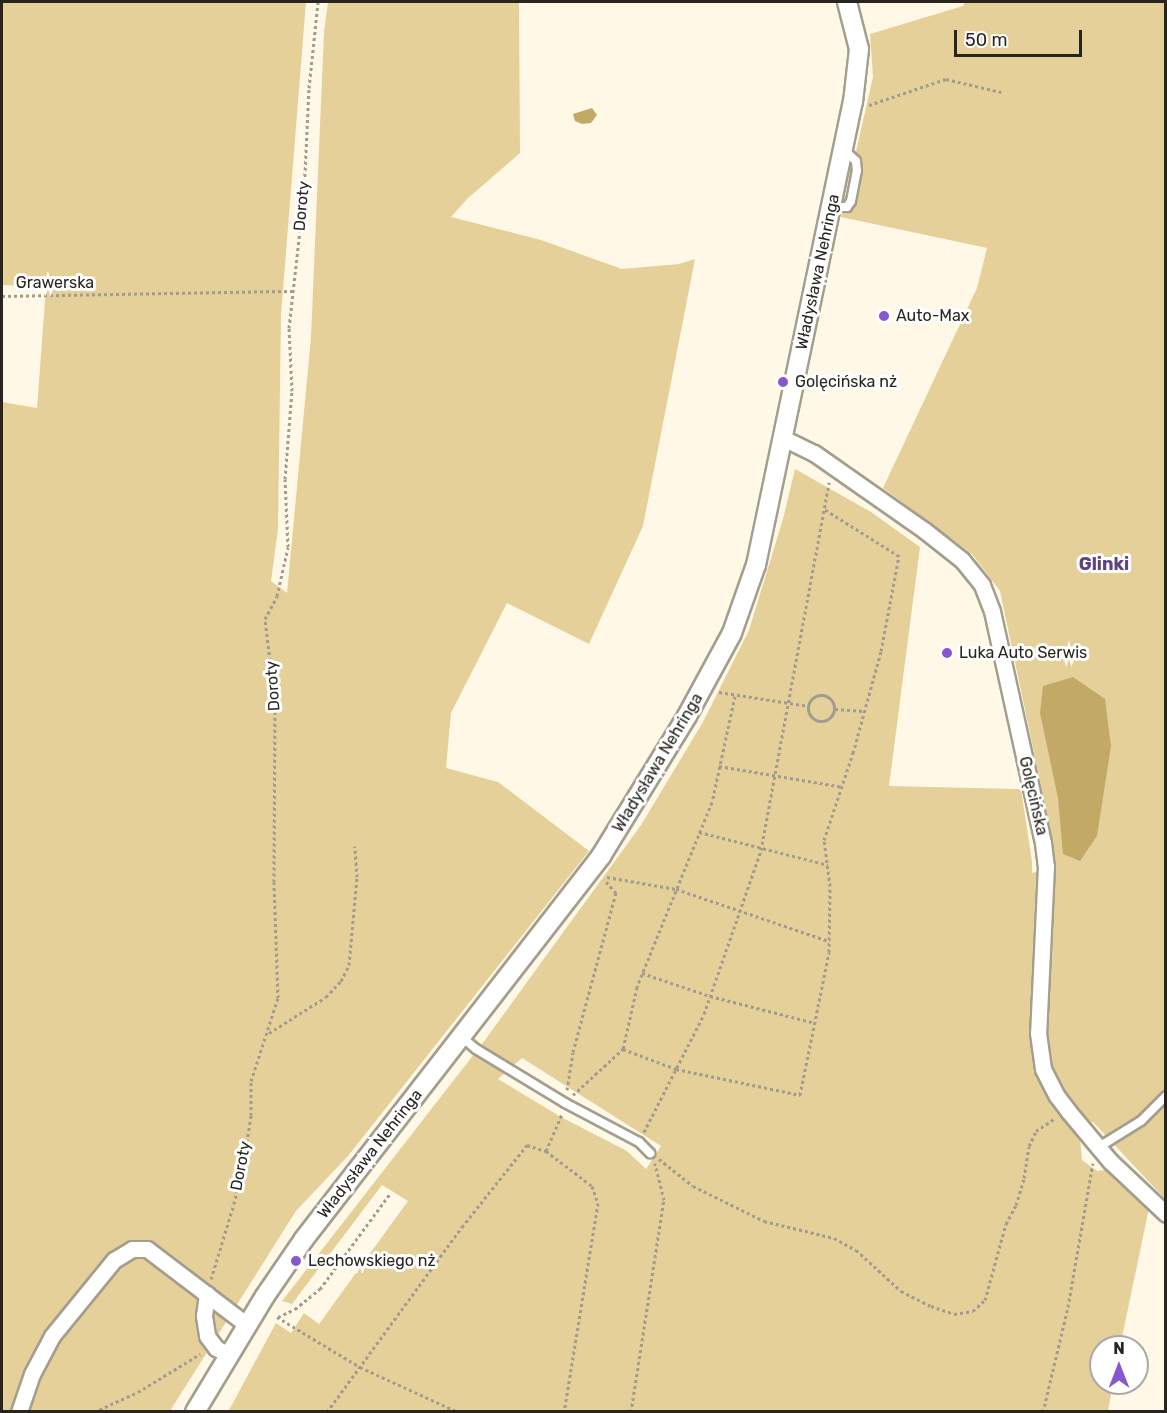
<!DOCTYPE html>
<html>
<head>
<meta charset="utf-8">
<style>
  body { margin:0 }
  #map { position:relative; width:1167px; height:1413px; overflow:hidden; background:#fff8e6; font-family:Rubik,sans-serif }
  div>[style] { position:absolute }
  .green>* { inset:0; background:#e5d099 }
  .water>* { inset:0; background:#c2a966 }
  .path>* { height:3px; margin-top:-1.5px; transform-origin:0; background:repeating-linear-gradient(90deg,#a19c8f 0 3px,transparent 0 6px) }
  .path>.ring { margin:-1.5px; padding:0; box-sizing:content-box; background:none; border:3px solid #a19c8f; border-radius:50% }
  .roads { filter:drop-shadow(2px 0 #a49e8d) drop-shadow(-2px 0 #a49e8d) drop-shadow(0 2px #a49e8d) drop-shadow(0 -2px #a49e8d) }
  .service>* { height:8px; margin:-4px; padding:0 4px; transform-origin:4px; border-radius:4px; background:#fff }
  .minor>* { height:15px; margin:-7.5px; padding:0 7.5px; transform-origin:7.5px; border-radius:7.5px; background:#fff }
  .tertiary>* { height:18px; margin:-9px; padding:0 9px; transform-origin:9px; border-radius:9px; background:#fff }
  .dots>* { width:16px; height:16px; translate:-50% -50%; box-sizing:border-box; border:3px solid #fff; border-radius:50% }
  span { translate:-50% -50%; white-space:nowrap; text-align:center; line-height:1.15; -webkit-text-stroke:6px #fff; paint-order:stroke }
  .street-label { font-size:16px; color:#27251e }
  .poi-label { font-size:16px; color:#27251e }
  .left { translate:0 -50%; text-align:left }
  .neighbourhood-label { font-size:18px; color:#5b4481; font-weight:700 }
  .frame { position:absolute; inset:0; border:3px solid #27251e; pointer-events:none }
  .north { position:absolute; left:1089px; top:1335px; width:60px; height:60px; box-sizing:border-box; background:#fff; border:2px solid #a9a8a5; border-radius:50%; rotate:0deg; font-size:16px; font-weight:700; line-height:24px; text-align:center; color:#27251e }
  .north::after { content:''; display:block; margin:auto; width:21px; height:27px; background:#8857cf; clip-path:polygon(50% 0,100% 100%,50% 72%,0 100%) }
  .scale { position:absolute; left:954px; top:30px; width:128px; height:27px; box-sizing:border-box; border:3px solid #27251e; border-top:0; padding-left:8px; font-size:18px; line-height:21px; white-space:nowrap; color:#27251e; -webkit-text-stroke:4px #fff; paint-order:stroke }
</style>
</head>
<body>
<div id="map">
  <div class="green">
    <i style="clip-path:polygon(2px 2px,306px 2px,281px 315px,278px 529px,271px 581px,287px 593px,311px 337px,324px 32px,328px 2px,519px 2px,520px 153px,467px 199px,451px 217px,541px 240px,622px 269px,679px 264px,695px 259px,643px 526px,589px 644px,507px 603px,451px 713px,446px 768px,498px 782px,589px 851px,348px 1156px,296px 1211px,170px 1411px,2px 1411px,2px 402px,37px 408px,46px 287px,2px 285px)"></i>
    <i style="clip-path:polygon(evenodd,965px 2px,1165px 2px,1166px 1200px,1093px 1122px,1072px 1130px,1080px 1138px,1082px 1160px,1097px 1171px,1110px 1169px,1149px 1208px,1120px 1347px,1101px 1347px,1101px 1383px,1113px 1383px,1108px 1411px,228px 1412px,276px 1323px,291px 1333px,304px 1313px,319px 1324px,408px 1201px,382px 1185px,292px 1304px,282px 1301px,485px 1040px,641px 825px,703px 722px,749px 630px,783px 519px,795px 469px,871px 512px,920px 547px,889px 786px,1021px 789px,1032px 861px,1032px 873px,1052px 867px,1048px 819px,1000px 591px,972px 554px,883px 488px,977px 288px,987px 248px,841px 217px,873px 77px,870px 34px,963px 6px,965px 2px,522px 1058px,661px 1146px,646px 1169px,627px 1151px,561px 1117px,498px 1079px,522px 1058px)"></i>
  </div>
  <div class="water">
    <i style="clip-path:polygon(592px 108px,597px 115px,591px 123px,582px 124px,575px 121px,573px 114px)"></i>
    <i style="clip-path:polygon(1073px 677px,1105px 699px,1111px 746px,1097px 836px,1080px 861px,1063px 854px,1058px 798px,1040px 713px,1043px 686px)"></i>
  </div>
  <div class="path">
    <i style="left:869px;top:105px;width:81px;rotate:-18.7deg"></i>
    <i style="left:946px;top:79px;width:57px;rotate:13.3deg"></i>
    <i style="left:2px;top:296px;width:291px;rotate:-1deg"></i>
    <i style="left:719px;top:692px;width:91px;rotate:8.8deg"></i>
    <i class="ring" style="left:808px;top:695px;width:23px;height:23px"></i>
    <i style="left:735px;top:696px;width:108px;rotate:102.2deg"></i>
    <i style="left:712px;top:802px;width:200px;rotate:112.1deg"></i>
    <i style="left:637px;top:987px;width:64px;rotate:102.7deg"></i>
    <i style="left:623px;top:1049px;width:57px;rotate:20.7deg"></i>
    <i style="left:676px;top:1069px;width:127px;rotate:11.8deg"></i>
    <i style="left:800px;top:1095px;width:146px;rotate:-78.5deg"></i>
    <i style="left:829px;top:952px;width:66px;rotate:-89.1deg"></i>
    <i style="left:830px;top:886px;width:46px;rotate:-97.4deg"></i>
    <i style="left:824px;top:840px;width:92px;rotate:-71.6deg"></i>
    <i style="left:853px;top:753px;width:106px;rotate:-74.6deg"></i>
    <i style="left:881px;top:651px;width:97px;rotate:-79.3deg"></i>
    <i style="left:899px;top:556px;width:89px;rotate:-147.9deg"></i>
    <i style="left:835px;top:709px;width:30px;rotate:4deg"></i>
    <i style="left:719px;top:766px;width:126px;rotate:9.6deg"></i>
    <i style="left:699px;top:832px;width:133px;rotate:14.3deg"></i>
    <i style="left:607px;top:877px;width:70px;rotate:9.9deg"></i>
    <i style="left:676px;top:889px;width:162px;rotate:18.8deg"></i>
    <i style="left:642px;top:973px;width:72px;rotate:18.7deg"></i>
    <i style="left:710px;top:996px;width:108px;rotate:14.4deg"></i>
    <i style="left:269px;top:1033px;width:67px;rotate:-32.3deg"></i>
    <i style="left:326px;top:997px;width:22px;rotate:-47deg"></i>
    <i style="left:341px;top:981px;width:18px;rotate:-63deg"></i>
    <i style="left:349px;top:965px;width:88px;rotate:-84.8deg"></i>
    <i style="left:357px;top:877px;width:31px;rotate:-94deg"></i>
    <i style="left:567px;top:1090px;width:38px;rotate:-81deg"></i>
    <i style="left:573px;top:1052px;width:165px;rotate:-74.9deg"></i>
    <i style="left:616px;top:893px;width:18px;rotate:-131deg"></i>
    <i style="left:573px;top:1095px;width:68px;rotate:-42.6deg"></i>
    <i style="left:644px;top:1132px;width:132px;rotate:-63deg"></i>
    <i style="left:704px;top:1014px;width:174px;rotate:-70.8deg"></i>
    <i style="left:761px;top:850px;width:374px;rotate:-79.5deg"></i>
    <i style="left:546px;top:1151px;width:40px;rotate:-66.6deg"></i>
    <i style="left:659px;top:1159px;width:43px;rotate:38.5deg"></i>
    <i style="left:693px;top:1186px;width:79px;rotate:26.2deg"></i>
    <i style="left:764px;top:1221px;width:72px;rotate:13.7deg"></i>
    <i style="left:834px;top:1238px;width:25px;rotate:29deg"></i>
    <i style="left:856px;top:1250px;width:61px;rotate:42.3deg"></i>
    <i style="left:901px;top:1291px;width:34px;rotate:27deg"></i>
    <i style="left:931px;top:1306px;width:24px;rotate:19deg"></i>
    <i style="left:954px;top:1314px;width:19px;rotate:-9deg"></i>
    <i style="left:973px;top:1311px;width:16px;rotate:-43deg"></i>
    <i style="left:985px;top:1300px;width:79px;rotate:-74.6deg"></i>
    <i style="left:1006px;top:1224px;width:21px;rotate:-62deg"></i>
    <i style="left:1016px;top:1205px;width:28px;rotate:-73deg"></i>
    <i style="left:1024px;top:1178px;width:32px;rotate:-81deg"></i>
    <i style="left:1029px;top:1146px;width:17px;rotate:-65deg"></i>
    <i style="left:1036px;top:1131px;width:22px;rotate:-34deg"></i>
    <i style="left:211px;top:1279px;width:78px;rotate:-73deg"></i>
    <i style="left:234px;top:1204px;width:51px;rotate:-77.6deg"></i>
    <i style="left:245px;top:1154px;width:39px;rotate:-81deg"></i>
    <i style="left:251px;top:1115px;width:34px;rotate:-90deg"></i>
    <i style="left:251px;top:1081px;width:87px;rotate:-72deg"></i>
    <i style="left:278px;top:998px;width:116px;rotate:-92deg"></i>
    <i style="left:274px;top:882px;width:180px;rotate:-89.7deg"></i>
    <i style="left:275px;top:702px;width:84px;rotate:-96.9deg"></i>
    <i style="left:265px;top:619px;width:26px;rotate:-62deg"></i>
    <i style="left:277px;top:596px;width:50px;rotate:-77.3deg"></i>
    <i style="left:288px;top:547px;width:68px;rotate:-92.5deg"></i>
    <i style="left:285px;top:479px;width:88px;rotate:-85.5deg"></i>
    <i style="left:292px;top:391px;width:63px;rotate:-92.7deg"></i>
    <i style="left:289px;top:328px;width:135px;rotate:-83.6deg"></i>
    <i style="left:304px;top:194px;width:106px;rotate:-87.3deg"></i>
    <i style="left:309px;top:88px;width:86px;rotate:-84deg"></i>
    <i style="left:277px;top:1317px;width:97px;rotate:31.1deg"></i>
    <i style="left:360px;top:1367px;width:108px;rotate:24.7deg"></i>
    <i style="left:278px;top:1317px;width:19px;rotate:-25deg"></i>
    <i style="left:295px;top:1309px;width:32px;rotate:-39deg"></i>
    <i style="left:320px;top:1289px;width:117px;rotate:-53.7deg"></i>
    <i style="left:94px;top:1412px;width:48px;rotate:-24.4deg"></i>
    <i style="left:138px;top:1392px;width:73px;rotate:-31.5deg"></i>
    <i style="left:327px;top:1412px;width:229px;rotate:-53.9deg"></i>
    <i style="left:462px;top:1227px;width:105px;rotate:-51.6deg"></i>
    <i style="left:527px;top:1145px;width:20px;rotate:18deg"></i>
    <i style="left:546px;top:1151px;width:58px;rotate:37.3deg"></i>
    <i style="left:592px;top:1186px;width:18px;rotate:71deg"></i>
    <i style="left:598px;top:1203px;width:212px;rotate:99.2deg"></i>
    <i style="left:631px;top:1412px;width:215px;rotate:-81.2deg"></i>
    <i style="left:664px;top:1200px;width:38px;rotate:-104deg"></i>
    <i style="left:1043px;top:1412px;width:108px;rotate:-76.6deg"></i>
    <i style="left:1068px;top:1307px;width:146px;rotate:-80.2deg"></i>
  </div>
  <div class="roads">
    <div class="service">
      <i style="left:831px;top:207px;width:16px"></i>
      <i style="left:847px;top:207px;width:7px;rotate:-56deg"></i>
      <i style="left:851px;top:201px;width:31px;rotate:-79deg"></i>
      <i style="left:857px;top:171px;width:10px;rotate:-96deg"></i>
      <i style="left:856px;top:161px;width:16px;rotate:-137deg"></i>
      <i style="left:462px;top:1037px;width:18px;rotate:41deg"></i>
      <i style="left:476px;top:1049px;width:104px;rotate:31.2deg"></i>
      <i style="left:565px;top:1103px;width:84px;rotate:27.8deg"></i>
      <i style="left:639px;top:1142px;width:16px;rotate:45deg"></i>
      <i style="left:1099px;top:1147px;width:49px;rotate:-31.8deg"></i>
      <i style="left:1141px;top:1121px;width:35px;rotate:-45deg"></i>
    </div>
    <div class="minor">
      <i style="left:783px;top:438px;width:34px;rotate:26deg"></i>
      <i style="left:814px;top:453px;width:134px;rotate:35deg"></i>
      <i style="left:924px;top:530px;width:48px;rotate:38.3deg"></i>
      <i style="left:962px;top:560px;width:32px;rotate:51deg"></i>
      <i style="left:982px;top:585px;width:28px;rotate:69deg"></i>
      <i style="left:992px;top:611px;width:238px;rotate:77.6deg"></i>
      <i style="left:1043px;top:843px;width:23px;rotate:83deg"></i>
      <i style="left:1046px;top:866px;width:167px;rotate:92.7deg"></i>
      <i style="left:1038px;top:1033px;width:36px;rotate:82deg"></i>
      <i style="left:1043px;top:1069px;width:30px;rotate:63deg"></i>
      <i style="left:1057px;top:1096px;width:20px;rotate:53deg"></i>
      <i style="left:1069px;top:1112px;width:64px;rotate:50.1deg"></i>
      <i style="left:1110px;top:1161px;width:77px;rotate:43.4deg"></i>
      <i style="left:207px;top:1294px;width:22px;rotate:98deg"></i>
      <i style="left:204px;top:1316px;width:20px;rotate:81deg"></i>
      <i style="left:207px;top:1336px;width:15px;rotate:53deg"></i>
      <i style="left:216px;top:1348px;width:15px;rotate:28deg"></i>
      <i style="left:19px;top:1412px;width:40px;rotate:-71.1deg"></i>
      <i style="left:32px;top:1374px;width:43px;rotate:-62.2deg"></i>
      <i style="left:52px;top:1336px;width:98px;rotate:-50.8deg"></i>
      <i style="left:114px;top:1260px;width:21px;rotate:-31deg"></i>
      <i style="left:132px;top:1249px;width:15px"></i>
      <i style="left:147px;top:1249px;width:126px;rotate:37.2deg"></i>
    </div>
    <div class="tertiary">
      <i style="left:195px;top:1412px;width:135px;rotate:-58.9deg"></i>
      <i style="left:265px;top:1296px;width:69px;rotate:-55.6deg"></i>
      <i style="left:304px;top:1239px;width:485px;rotate:-52.2deg"></i>
      <i style="left:601px;top:856px;width:164px;rotate:-58.4deg"></i>
      <i style="left:687px;top:716px;width:94px;rotate:-61.5deg"></i>
      <i style="left:732px;top:633px;width:72px;rotate:-70.6deg"></i>
      <i style="left:756px;top:565px;width:473px;rotate:-78.2deg"></i>
      <i style="left:853px;top:102px;width:53px;rotate:-83.5deg"></i>
      <i style="left:859px;top:49px;width:49px;rotate:-104.3deg"></i>
    </div>
  </div>
  <div class="dots">
    <i style="left:884px;top:316px;background:#8857cf"></i>
    <i style="left:783px;top:382px;background:#8857cf"></i>
    <i style="left:947px;top:653px;background:#8857cf"></i>
    <i style="left:296px;top:1261px;background:#8857cf"></i>
  </div>
  <div class="street-label">
    <span style="left:302px;top:206px;rotate:-85deg">Doroty</span>
    <span style="left:818px;top:272px;rotate:-78deg">Władysława Nehringa</span>
    <span style="left:55px;top:283px">Grawerska</span>
    <span style="left:273px;top:686px;rotate:-94deg">Doroty</span>
    <span style="left:658px;top:763px;rotate:-59deg">Władysława Nehringa</span>
    <span style="left:1033px;top:796px;rotate:77deg">Golęcińska</span>
    <span style="left:370px;top:1154px;rotate:-52deg">Władysława Nehringa</span>
    <span style="left:241px;top:1166px;rotate:-79deg">Doroty</span>
  </div>
  <div class="poi-label">
    <span class="left" style="left:896px;top:316px">Auto-Max</span>
    <span class="left" style="left:795px;top:382px">Golęcińska nż</span>
    <span class="left" style="left:959px;top:653px">Luka Auto Serwis</span>
    <span class="left" style="left:308px;top:1261px">Lechowskiego nż</span>
  </div>
  <div class="neighbourhood-label">
    <span style="left:1104px;top:564px">Glinki</span>
  </div>
  <div class="frame"></div>
  <div class="north">N</div>
  <div class="scale">50 m</div>
</div>
</body>
</html>
